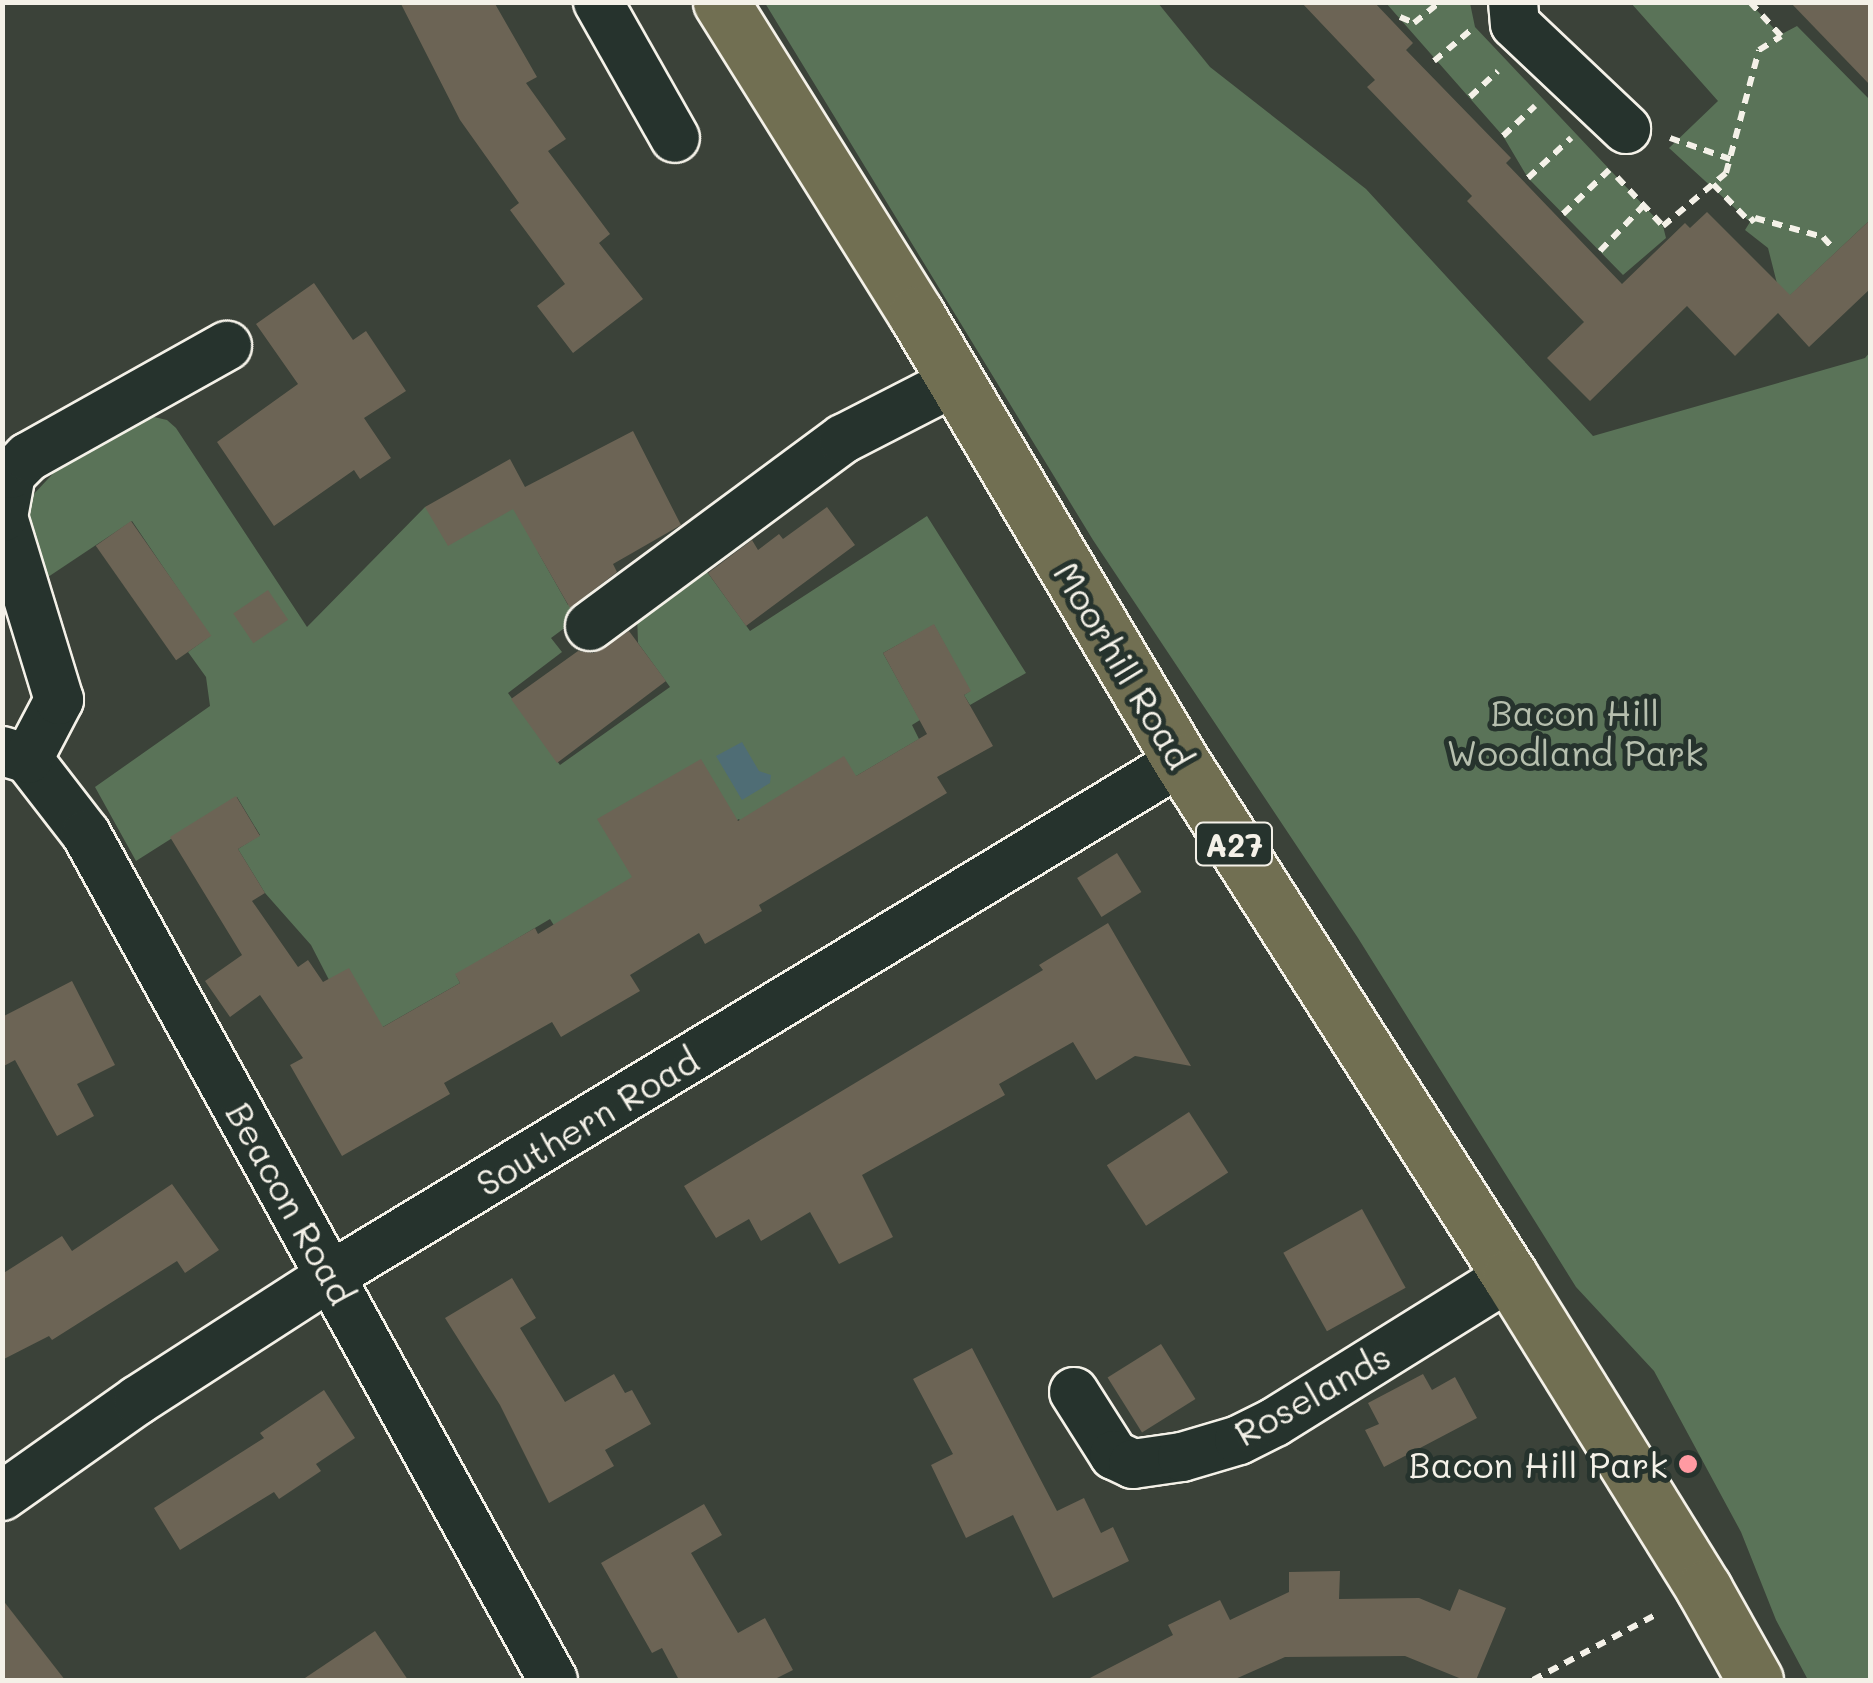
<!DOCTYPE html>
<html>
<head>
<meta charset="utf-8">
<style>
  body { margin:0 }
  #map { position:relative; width:1873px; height:1683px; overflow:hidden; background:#3b4239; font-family:Mali,sans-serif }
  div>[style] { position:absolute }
  .green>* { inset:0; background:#5a7358 }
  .water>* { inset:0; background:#4f6d75 }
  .building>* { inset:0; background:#6c6455; transform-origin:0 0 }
  .path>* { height:6px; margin-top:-3px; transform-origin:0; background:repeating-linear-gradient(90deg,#f4f1e8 0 10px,transparent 0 18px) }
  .roads { filter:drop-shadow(2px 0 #f4f1e8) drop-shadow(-2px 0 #f4f1e8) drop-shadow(0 2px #f4f1e8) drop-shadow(0 -2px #f4f1e8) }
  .minor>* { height:48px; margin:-24px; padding:0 24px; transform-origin:24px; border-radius:24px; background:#26332d }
  .major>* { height:55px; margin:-27.5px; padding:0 27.5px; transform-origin:27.5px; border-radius:27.5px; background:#716f52 }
  .dots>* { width:28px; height:28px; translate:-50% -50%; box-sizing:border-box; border:5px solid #26332d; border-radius:50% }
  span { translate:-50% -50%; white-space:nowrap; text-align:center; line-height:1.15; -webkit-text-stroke:10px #26332d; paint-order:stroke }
  .shield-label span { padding:2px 8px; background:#26332d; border:2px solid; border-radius:8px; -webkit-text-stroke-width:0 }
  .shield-label { font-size:32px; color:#f4f1e8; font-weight:700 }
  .street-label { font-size:35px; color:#f4f1e8 }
  .park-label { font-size:35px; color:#b6bfae }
  .poi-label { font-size:35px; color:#f4f1e8 }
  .right { translate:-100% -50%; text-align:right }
  .frame { position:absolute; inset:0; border:5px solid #f4f1e8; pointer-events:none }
</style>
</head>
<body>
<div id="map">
  <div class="green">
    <i style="clip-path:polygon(765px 3px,1158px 3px,1210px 67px,1366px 189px,1593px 436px,1865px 358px,1870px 352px,1870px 1680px,1808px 1680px,1776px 1620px,1741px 1532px,1654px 1371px,1576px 1287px,1358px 938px,1093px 540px)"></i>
    <i style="clip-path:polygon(1386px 3px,1470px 3px,1475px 27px,1663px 226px,1666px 238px,1623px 275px,1528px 178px,1503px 136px)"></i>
    <i style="clip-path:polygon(1631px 3px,1750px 3px,1780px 35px,1797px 26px,1870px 100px,1870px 220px,1782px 303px,1768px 248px,1745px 230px,1750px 222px,1669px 148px,1718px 101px)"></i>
    <i style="clip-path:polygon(154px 417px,167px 420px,176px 428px,307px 627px,425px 507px,532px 498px,576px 530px,538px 552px,568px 605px,620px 576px,624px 584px,551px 638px,562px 652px,508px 693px,560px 765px,670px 687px,638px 643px,637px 614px,697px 558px,750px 631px,927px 516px,1026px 673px,970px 705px,964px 695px,970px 691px,934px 625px,883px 653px,920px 720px,912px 725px,919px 739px,751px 838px,739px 819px,694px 846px,654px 859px,565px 943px,550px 919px,456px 975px,460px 983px,360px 1040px,311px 945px,265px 893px,238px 849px,260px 835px,237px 797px,136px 861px,95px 787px,210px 706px,206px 677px,188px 652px,210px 636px,132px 521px,45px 579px,24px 523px,32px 496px,76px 449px)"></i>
  </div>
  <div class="water">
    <i style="clip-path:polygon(742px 742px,759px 771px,771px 775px,770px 783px,742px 800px,716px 756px)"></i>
  </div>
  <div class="building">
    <i style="clip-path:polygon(400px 2px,494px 2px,537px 77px,526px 83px,566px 139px,548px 151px,610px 234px,599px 243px,643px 299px,573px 353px,537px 306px,565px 284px,510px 210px,519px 203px,460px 120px)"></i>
    <i style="clip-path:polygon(1301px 2px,1374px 2px,1413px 43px,1406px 50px,1511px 158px,1506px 163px,1622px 284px,1685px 223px,1690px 228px,1707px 212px,1790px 295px,1870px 220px,1870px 289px,1809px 347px,1778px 313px,1735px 356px,1687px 306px,1590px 401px,1547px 358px,1584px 322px,1467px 201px,1472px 196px,1367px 87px,1375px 80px)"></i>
    <i style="clip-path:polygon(1790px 2px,1870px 2px,1870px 85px)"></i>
    <i style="clip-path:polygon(314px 283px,353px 340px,366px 331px,406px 391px,364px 418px,391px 458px,360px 479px,354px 470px,274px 526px,217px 442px,298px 384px,256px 324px)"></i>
    <i style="clip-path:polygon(633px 431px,681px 525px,613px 564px,617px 572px,570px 608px,513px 509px,448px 546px,425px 507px,510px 459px,525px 487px)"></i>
    <i style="clip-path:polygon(827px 507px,855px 545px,746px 626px,708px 573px,752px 540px,758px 550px,779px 534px,783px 539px)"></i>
    <i style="left:131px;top:521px;width:140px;height:43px;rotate:55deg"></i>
    <i style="left:268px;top:590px;width:36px;height:42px;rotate:56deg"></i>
    <i style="clip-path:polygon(934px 624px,971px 691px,964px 695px,993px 746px,937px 777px,947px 793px,759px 905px,762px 911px,705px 944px,699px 933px,630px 975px,640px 991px,561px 1037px,552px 1022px,444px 1083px,450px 1094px,342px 1156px,290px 1065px,303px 1058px,260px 995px,230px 1017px,205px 981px,242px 955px,170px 837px,236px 796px,260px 836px,238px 849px,265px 893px,252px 901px,298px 967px,308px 960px,323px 982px,349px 968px,383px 1027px,460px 983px,455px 974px,535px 928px,538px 934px,632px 877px,597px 819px,701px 759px,738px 821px,844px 756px,856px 776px,927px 734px,883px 653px)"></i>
    <i style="clip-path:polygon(629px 631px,666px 681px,557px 763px,511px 699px,578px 651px,594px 653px)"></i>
    <i style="left:1117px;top:853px;width:46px;height:47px;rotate:58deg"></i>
    <i style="clip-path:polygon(1108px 923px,1191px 1066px,1135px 1056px,1096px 1080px,1073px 1042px,999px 1084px,1005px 1095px,862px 1175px,893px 1237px,839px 1264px,810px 1212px,761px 1241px,749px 1219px,716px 1238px,684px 1186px,1043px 970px,1039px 965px)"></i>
    <i style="clip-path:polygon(72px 981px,115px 1065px,77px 1084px,94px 1116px,57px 1136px,15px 1060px,2px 1067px,2px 1017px)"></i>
    <i style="left:1189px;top:1112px;width:72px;height:98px;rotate:57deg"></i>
    <i style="clip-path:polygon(172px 1184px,219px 1250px,185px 1273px,177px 1261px,52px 1340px,49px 1336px,2px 1360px,2px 1274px,62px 1236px,72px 1251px)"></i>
    <i style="left:1362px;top:1209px;width:90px;height:90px;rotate:61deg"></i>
    <i style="clip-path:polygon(512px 1278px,536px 1318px,520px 1328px,565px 1402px,614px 1374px,625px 1393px,632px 1390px,651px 1424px,605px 1450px,614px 1466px,549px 1503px,500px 1405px,445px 1318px)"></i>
    <i style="left:1161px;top:1344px;width:65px;height:63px;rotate:58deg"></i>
    <i style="clip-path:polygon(972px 1348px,1057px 1511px,1084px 1498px,1101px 1533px,1113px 1527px,1129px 1561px,1053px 1598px,1013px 1515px,966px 1538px,931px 1465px,953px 1454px,913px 1379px)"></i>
    <i style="clip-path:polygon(1423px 1374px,1432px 1390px,1455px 1377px,1477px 1418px,1384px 1467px,1365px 1430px,1379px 1424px,1368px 1403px)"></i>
    <i style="clip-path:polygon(324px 1390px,355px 1438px,316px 1464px,321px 1471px,279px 1499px,274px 1492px,180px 1550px,154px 1508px,264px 1438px,260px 1433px)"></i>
    <i style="clip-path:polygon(704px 1504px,722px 1535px,691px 1553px,738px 1633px,765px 1618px,793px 1670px,773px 1680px,679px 1680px,662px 1648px,652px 1653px,601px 1563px)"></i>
    <i style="clip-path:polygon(1340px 1571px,1339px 1599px,1419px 1598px,1450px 1611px,1459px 1589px,1506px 1608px,1476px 1680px,1464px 1680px,1405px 1656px,1285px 1657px,1233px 1680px,1086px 1680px,1173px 1635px,1168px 1625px,1220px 1600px,1230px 1620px,1289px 1592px,1289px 1572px)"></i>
    <i style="clip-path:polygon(2px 1599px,65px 1680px,2px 1680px)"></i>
    <i style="clip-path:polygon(375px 1631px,408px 1680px,302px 1680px)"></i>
  </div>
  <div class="path">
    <i style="left:1400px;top:17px;width:15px;rotate:23deg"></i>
    <i style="left:1414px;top:23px;width:33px;rotate:-39deg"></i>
    <i style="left:1434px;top:61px;width:48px;rotate:-40deg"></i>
    <i style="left:1470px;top:97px;width:38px;rotate:-43deg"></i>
    <i style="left:1503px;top:136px;width:44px;rotate:-43.2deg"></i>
    <i style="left:1670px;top:138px;width:64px;rotate:19.3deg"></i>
    <i style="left:1617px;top:177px;width:67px;rotate:46.8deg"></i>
    <i style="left:1663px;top:226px;width:82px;rotate:-40.1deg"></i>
    <i style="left:1726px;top:173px;width:127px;rotate:-75deg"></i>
    <i style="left:1759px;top:50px;width:26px;rotate:-32deg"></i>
    <i style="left:1781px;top:36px;width:46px;rotate:-132.4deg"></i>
    <i style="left:1528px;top:178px;width:59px;rotate:-42.9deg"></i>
    <i style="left:1713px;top:184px;width:53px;rotate:45.8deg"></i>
    <i style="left:1750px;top:222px;width:6px;rotate:-39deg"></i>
    <i style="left:1755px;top:218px;width:71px;rotate:15.6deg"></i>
    <i style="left:1823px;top:237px;width:12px;rotate:48deg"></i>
    <i style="left:1563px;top:214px;width:64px;rotate:-43.7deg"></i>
    <i style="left:1600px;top:251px;width:64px;rotate:-46.3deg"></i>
    <i style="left:1533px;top:1680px;width:143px;rotate:-28deg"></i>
  </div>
  <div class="roads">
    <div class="minor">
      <i style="left:598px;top:2px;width:156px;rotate:60.5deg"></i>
      <i style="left:1513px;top:2px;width:22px;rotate:85deg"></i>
      <i style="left:1515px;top:24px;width:153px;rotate:43.4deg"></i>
      <i style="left:590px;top:626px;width:315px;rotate:-36.5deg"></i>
      <i style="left:843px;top:439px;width:127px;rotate:-27.2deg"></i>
      <i style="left:2px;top:751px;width:27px;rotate:17deg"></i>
      <i style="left:28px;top:759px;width:95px;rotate:52.3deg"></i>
      <i style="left:86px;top:834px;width:966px;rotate:61.1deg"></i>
      <i style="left:28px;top:759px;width:67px;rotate:-62.3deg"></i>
      <i style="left:59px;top:700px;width:191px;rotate:-107deg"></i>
      <i style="left:3px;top:517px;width:44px;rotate:-79.5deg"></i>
      <i style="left:11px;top:474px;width:24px;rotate:-45deg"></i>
      <i style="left:28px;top:457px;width:228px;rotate:-29.2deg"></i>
      <i style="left:1074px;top:1392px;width:75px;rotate:57.6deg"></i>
      <i style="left:1114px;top:1455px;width:21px;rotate:25deg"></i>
      <i style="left:1133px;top:1464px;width:49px;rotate:-8.1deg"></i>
      <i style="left:1182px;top:1457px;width:59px;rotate:-16.6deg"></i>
      <i style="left:1239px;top:1440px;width:40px;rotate:-26.6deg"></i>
      <i style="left:1275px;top:1422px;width:277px;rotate:-31.9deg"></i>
      <i style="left:2px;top:1496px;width:166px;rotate:-35.2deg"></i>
      <i style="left:138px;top:1400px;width:231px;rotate:-32.8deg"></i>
      <i style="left:332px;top:1275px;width:992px;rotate:-31.19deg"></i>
    </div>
    <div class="major">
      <i style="left:721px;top:2px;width:368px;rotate:58deg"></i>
      <i style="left:916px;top:314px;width:520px;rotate:59.34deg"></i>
      <i style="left:1181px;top:761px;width:611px;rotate:57.43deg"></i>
      <i style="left:1510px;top:1276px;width:368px;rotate:58.2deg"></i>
      <i style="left:1704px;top:1589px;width:104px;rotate:60.7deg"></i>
    </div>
  </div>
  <div class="dots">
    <i style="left:1688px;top:1464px;background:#ff9aa2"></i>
  </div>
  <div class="shield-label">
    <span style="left:1234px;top:844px">A27</span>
  </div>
  <div class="street-label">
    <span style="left:1124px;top:665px;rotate:59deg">Moorhill Road</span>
    <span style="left:587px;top:1121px;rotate:-31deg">Southern Road</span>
    <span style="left:291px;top:1203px;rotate:61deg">Beacon Road</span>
    <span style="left:1312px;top:1394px;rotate:-29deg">Roselands</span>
  </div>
  <div class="park-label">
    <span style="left:1575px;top:732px">Bacon Hill<br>Woodland Park</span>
  </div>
  <div class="poi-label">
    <span class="right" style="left:1668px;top:1464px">Bacon Hill Park</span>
  </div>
  <div class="frame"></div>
</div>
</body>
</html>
